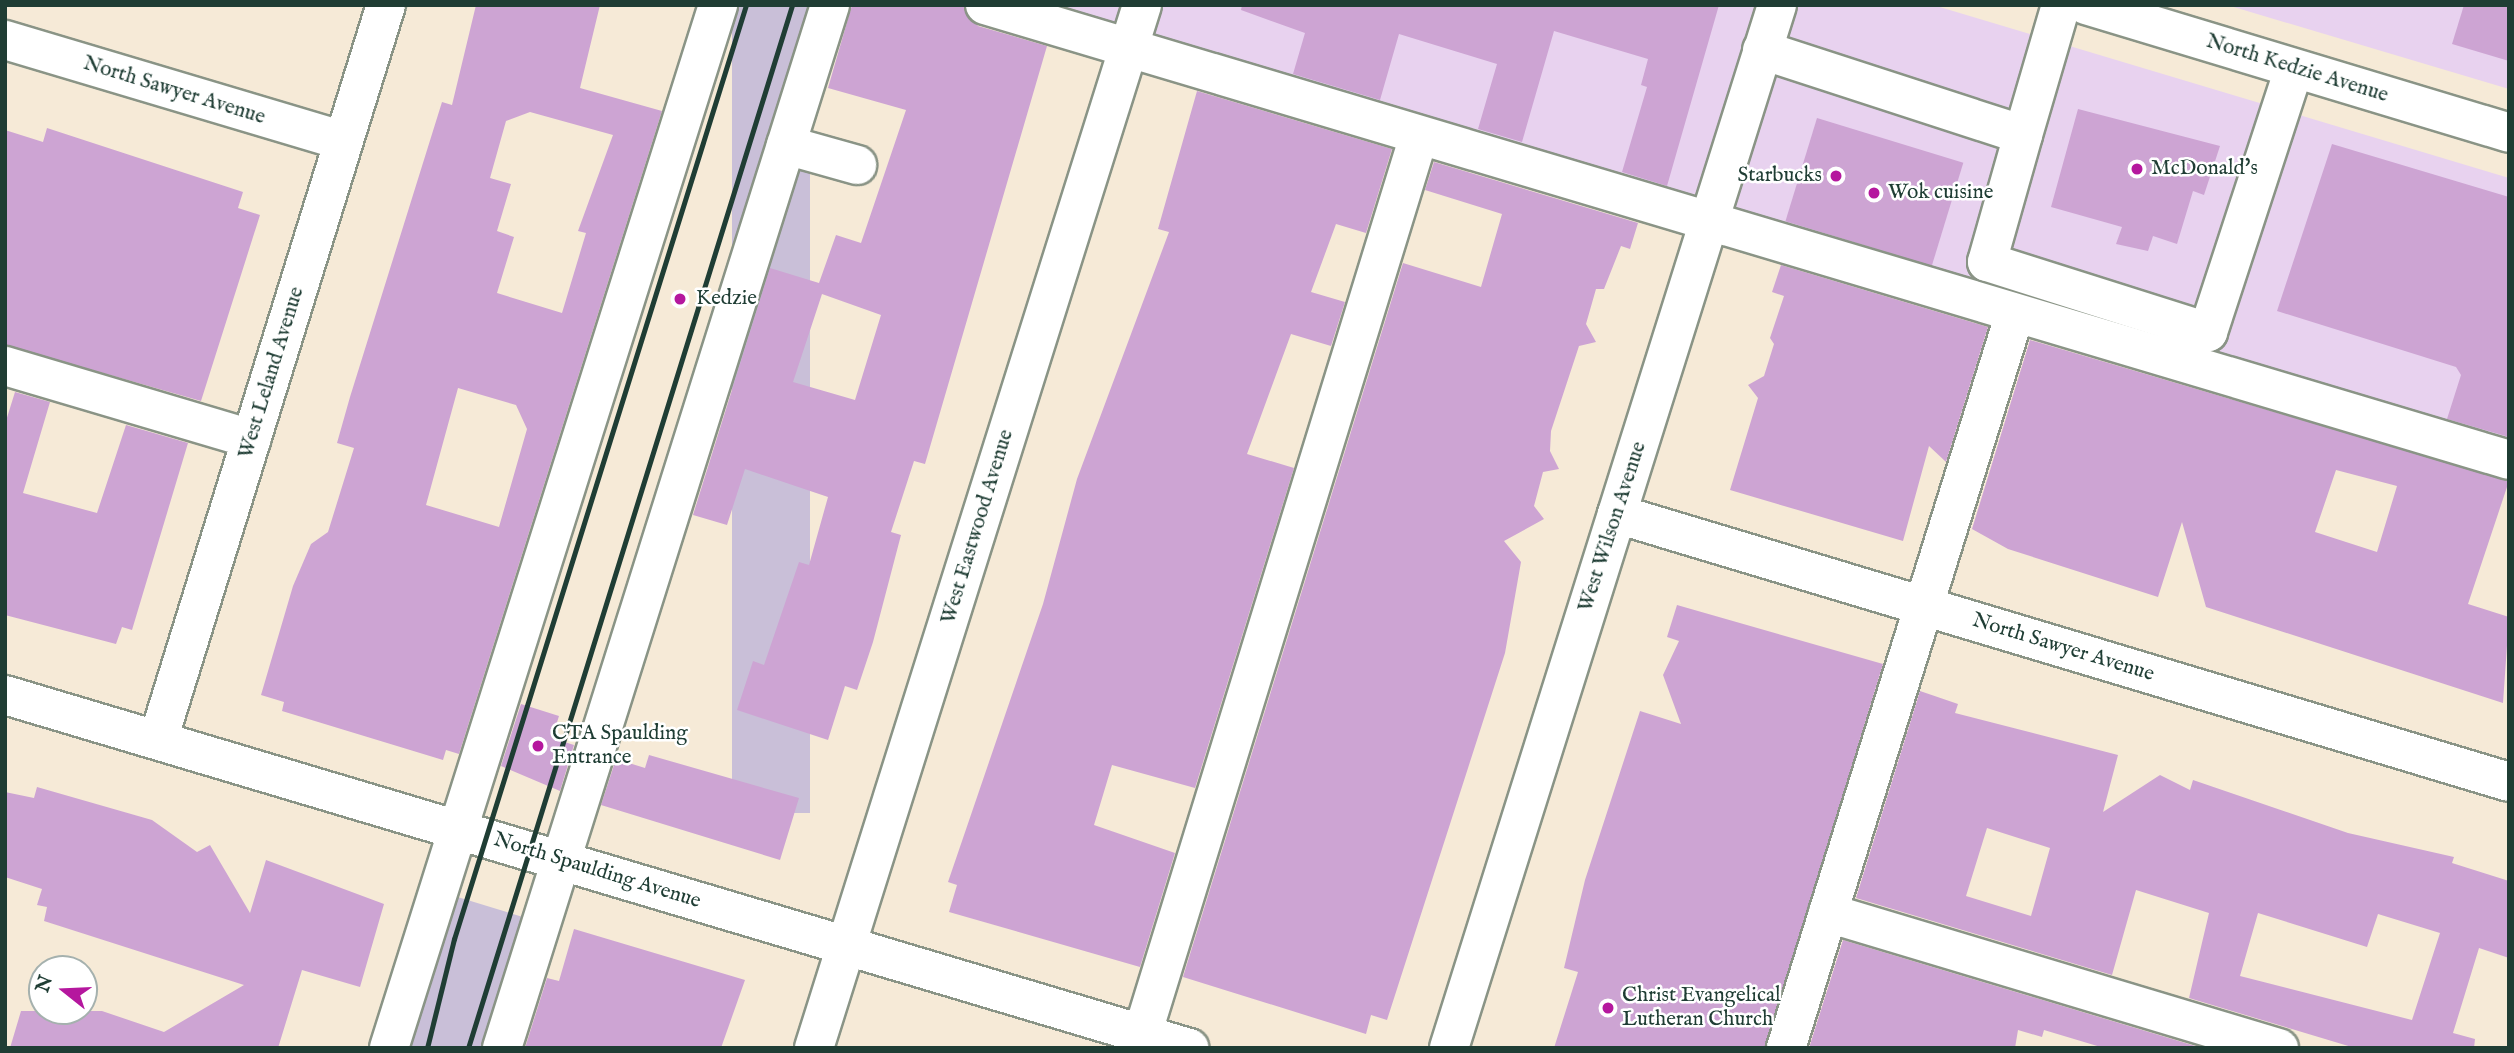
<!DOCTYPE html>
<html>
<head>
<meta charset="utf-8">
<style>
  body { margin:0 }
  #map { position:relative; width:2514px; height:1053px; overflow:hidden; background:#f6ead7; font-family:"IM FELL English",serif }
  div>[style] { position:absolute }
  .built>* { inset:0; background:#e8d2ef }
  .industrial>* { inset:0; background:#c9bfd8; transform-origin:0 0 }
  .building>* { inset:0; background:#cda4d3; transform-origin:0 0 }
  .roads { filter:drop-shadow(2px 0 #8a9486) drop-shadow(-2px 0 #8a9486) drop-shadow(0 2px #8a9486) drop-shadow(0 -2px #8a9486) }
  .minor>* { height:38px; margin:-19px; padding:0 19px; transform-origin:19px; border-radius:19px; background:#fff }
  .major>* { height:38px; margin:-19px; padding:0 19px; transform-origin:19px; border-radius:19px; background:#fff }
  .rail>* { height:5px; margin:-2.5px; padding:0 2.5px; transform-origin:2.5px; border-radius:2.5px; background:#1f3d34 }
  .dots>* { width:19px; height:19px; translate:-50% -50%; box-sizing:border-box; border:4px solid #fff; border-radius:50% }
  span { translate:-50% -50%; white-space:nowrap; text-align:center; line-height:1.15; -webkit-text-stroke:5px #fff; paint-order:stroke }
  .street-label { font-size:21px; color:#1f3d34 }
  .poi-label { font-size:21px; color:#1f3d34 }
  .left { translate:0 -50%; text-align:left }
  .right { translate:-100% -50%; text-align:right }
  .frame { position:absolute; inset:0; border:7px solid #1f3d34; pointer-events:none }
  .north { position:absolute; left:28px; top:955px; width:70px; height:70px; box-sizing:border-box; background:#fff; border:2px solid #a5b1ae; border-radius:50%; rotate:288deg; font-size:19px; font-weight:700; line-height:28px; text-align:center; color:#1f3d34 }
  .north::after { content:''; display:block; margin:auto; width:24px; height:32px; background:#b5179e; clip-path:polygon(50% 0,100% 100%,50% 72%,0 100%) }
</style>
</head>
<body>
<div id="map">
  <div class="built">
    <i style="clip-path:polygon(985px 5px,1933px 5px,2509px 178px,2509px 456px)"></i>
    <i style="clip-path:polygon(2227px 5px,2509px 5px,2509px 89px)"></i>
  </div>
  <div class="industrial">
    <i style="left:732px;top:5px;width:78px;height:808px"></i>
    <i style="clip-path:polygon(451px 895px,526px 918px,486px 1048px,403px 1048px)"></i>
  </div>
  <div class="building">
    <i style="clip-path:polygon(evenodd,476px 5px,600px 5px,580px 88px,662px 111px,459px 754px,446px 750px,443px 760px,282px 711px,284px 702px,261px 695px,293px 586px,311px 544px,328px 532px,354px 448px,337px 443px,350px 397px,442px 102px,452px 105px,476px 5px,530px 112px,613px 135px,578px 231px,586px 233px,562px 313px,497px 293px,514px 237px,497px 231px,511px 184px,490px 178px,506px 121px,530px 112px,476px 5px,458px 388px,516px 405px,527px 429px,499px 527px,426px 505px,458px 388px)"></i>
    <i style="clip-path:polygon(evenodd,852px 5px,964px 5px,978px 26px,1047px 46px,925px 464px,914px 461px,891px 532px,901px 535px,873px 642px,857px 690px,845px 686px,828px 740px,737px 710px,753px 661px,764px 665px,799px 562px,809px 565px,828px 497px,745px 469px,727px 525px,693px 515px,770px 268px,819px 283px,836px 235px,861px 243px,906px 110px,828px 88px,852px 5px,822px 294px,881px 315px,855px 400px,793px 382px,822px 294px)"></i>
    <i style="clip-path:polygon(1242px 5px,1719px 5px,1667px 186px,1622px 172px,1647px 87px,1641px 85px,1648px 59px,1554px 31px,1522px 142px,1478px 129px,1497px 64px,1399px 34px,1380px 100px,1293px 74px,1305px 33px,1241px 10px)"></i>
    <i style="clip-path:polygon(2464px 5px,2509px 5px,2509px 61px,2452px 44px)"></i>
    <i style="clip-path:polygon(1197px 91px,1392px 149px,1366px 233px,1336px 224px,1311px 292px,1345px 302px,1331px 346px,1291px 334px,1247px 454px,1294px 468px,1195px 788px,1112px 765px,1094px 825px,1175px 853px,1140px 967px,949px 912px,957px 885px,948px 882px,1043px 604px,1077px 479px,1169px 232px,1158px 229px)"></i>
    <i style="clip-path:polygon(2078px 109px,2220px 146px,2204px 195px,2193px 191px,2177px 244px,2153px 236px,2148px 251px,2116px 244px,2122px 227px,2051px 207px)"></i>
    <i style="left:1817px;top:118px;width:153px;height:108px;rotate:17deg"></i>
    <i style="clip-path:polygon(47px 128px,243px 192px,238px 208px,260px 215px,201px 401px,5px 345px,5px 130px,43px 142px)"></i>
    <i style="clip-path:polygon(2332px 144px,2509px 197px,2509px 437px,2447px 419px,2461px 375px,2456px 367px,2277px 311px)"></i>
    <i style="clip-path:polygon(1434px 162px,1638px 223px,1630px 249px,1621px 246px,1604px 289px,1596px 289px,1586px 324px,1596px 342px,1579px 346px,1551px 431px,1550px 451px,1559px 469px,1543px 472px,1534px 506px,1544px 519px,1504px 541px,1521px 562px,1505px 653px,1387px 1020px,1371px 1015px,1366px 1034px,1183px 977px,1403px 263px,1481px 287px,1502px 214px,1425px 190px)"></i>
    <i style="clip-path:polygon(1781px 265px,1988px 327px,1946px 462px,1929px 446px,1903px 541px,1730px 490px,1758px 398px,1748px 385px,1764px 376px,1774px 344px,1770px 338px,1784px 296px,1772px 292px)"></i>
    <i style="clip-path:polygon(evenodd,2030px 340px,2509px 481px,2468px 604px,2509px 617px,2503px 703px,2206px 607px,2182px 522px,2158px 597px,2008px 549px,1972px 529px,2030px 340px,2336px 470px,2397px 486px,2377px 552px,2315px 532px,2336px 470px)"></i>
    <i style="clip-path:polygon(15px 392px,50px 402px,23px 493px,97px 513px,126px 425px,188px 443px,132px 630px,122px 627px,116px 644px,5px 615px,5px 424px)"></i>
    <i style="clip-path:polygon(1677px 605px,1883px 664px,1765px 1048px,1554px 1048px,1578px 972px,1564px 968px,1585px 880px,1640px 711px,1681px 724px,1663px 675px,1679px 641px,1667px 637px)"></i>
    <i style="clip-path:polygon(evenodd,1920px 691px,1958px 704px,1955px 713px,2118px 755px,2103px 812px,2160px 775px,2190px 790px,2193px 780px,2348px 833px,2454px 857px,2452px 863px,2509px 881px,2509px 958px,2479px 948px,2453px 1033px,2475px 1039px,2474px 1048px,2355px 1048px,2189px 998px,2209px 913px,2136px 890px,2112px 975px,1856px 898px,1920px 691px,1987px 828px,2050px 848px,2031px 916px,1966px 896px,1987px 828px,1920px 691px,2258px 913px,2367px 947px,2378px 914px,2440px 933px,2412px 1020px,2240px 976px,2258px 913px)"></i>
    <i style="clip-path:polygon(521px 704px,559px 716px,552px 738px,574px 745px,560px 791px,501px 766px)"></i>
    <i style="clip-path:polygon(649px 755px,799px 798px,780px 860px,601px 805px,616px 759px,645px 768px)"></i>
    <i style="clip-path:polygon(37px 787px,152px 820px,197px 852px,210px 845px,250px 913px,266px 860px,384px 904px,360px 987px,302px 970px,278px 1048px,10px 1048px,21px 1011px,102px 1011px,164px 1032px,244px 985px,44px 921px,47px 907px,37px 905px,42px 889px,5px 877px,5px 792px,34px 798px)"></i>
    <i style="clip-path:polygon(574px 929px,745px 980px,721px 1048px,525px 1048px,547px 978px,559px 981px)"></i>
    <i style="clip-path:polygon(1843px 940px,2202px 1048px,2104px 1048px,2044px 1030px,2042px 1037px,2018px 1030px,2015px 1048px,1809px 1048px)"></i>
  </div>
  <div class="roads">
    <div class="minor">
      <i style="left:985px;top:5px;width:1590px;rotate:16.62deg"></i>
      <i style="left:5px;top:40px;width:353px;rotate:16.6deg"></i>
      <i style="left:1762px;top:50px;width:274px;rotate:18deg"></i>
      <i style="left:2023px;top:135px;width:135px;rotate:-73.7deg"></i>
      <i style="left:2023px;top:135px;width:132px;rotate:105.8deg"></i>
      <i style="left:1987px;top:262px;width:232px;rotate:17.6deg"></i>
      <i style="left:2208px;top:332px;width:277px;rotate:-71.9deg"></i>
      <i style="left:786px;top:145px;width:74px;rotate:15.7deg"></i>
      <i style="left:5px;top:366px;width:257px;rotate:16.5deg"></i>
      <i style="left:1617px;top:514px;width:931px;rotate:16.72deg"></i>
      <i style="left:5px;top:695px;width:1236px;rotate:16.6deg"></i>
      <i style="left:158px;top:740px;width:770px;rotate:-72.77deg"></i>
      <i style="left:1828px;top:913px;width:471px;rotate:16.7deg"></i>
      <i style="left:389px;top:1048px;width:1094px;rotate:-72.49deg"></i>
      <i style="left:502px;top:1048px;width:1093px;rotate:-72.54deg"></i>
      <i style="left:814px;top:1048px;width:1093px;rotate:-72.54deg"></i>
      <i style="left:1138px;top:1048px;width:954px;rotate:-72.88deg"></i>
      <i style="left:1449px;top:1048px;width:1093px;rotate:-72.54deg"></i>
      <i style="left:1786px;top:1048px;width:770px;rotate:-72.69deg"></i>
    </div>
    <div class="major">
      <i style="left:2086px;top:5px;width:442px;rotate:16.8deg"></i>
    </div>
  </div>
  <div class="rail">
    <i style="left:427px;top:1048px;width:112px;rotate:-76.1deg"></i>
    <i style="left:454px;top:939px;width:979px;rotate:-72.64deg"></i>
    <i style="left:468px;top:1048px;width:1092px;rotate:-72.74deg"></i>
  </div>
  <div class="dots">
    <i style="left:2137px;top:169px;background:#b5179e"></i>
    <i style="left:1836px;top:176px;background:#b5179e"></i>
    <i style="left:1874px;top:193px;background:#b5179e"></i>
    <i style="left:680px;top:299px;background:#b5179e"></i>
    <i style="left:538px;top:746px;background:#b5179e"></i>
    <i style="left:1608px;top:1008px;background:#b5179e"></i>
  </div>
  <div class="street-label">
    <span style="left:2297px;top:69px;rotate:17deg">North Kedzie Avenue</span>
    <span style="left:174px;top:91px;rotate:17deg">North Sawyer Avenue</span>
    <span style="left:272px;top:373px;rotate:-73deg">West Leland Avenue</span>
    <span style="left:978px;top:527px;rotate:-73deg">West Eastwood Avenue</span>
    <span style="left:1613px;top:527px;rotate:-72deg">West Wilson Avenue</span>
    <span style="left:2063px;top:648px;rotate:17deg">North Sawyer Avenue</span>
    <span style="left:597px;top:871px;rotate:17deg">North Spaulding Avenue</span>
  </div>
  <div class="poi-label">
    <span class="left" style="left:2151px;top:169px">McDonald's</span>
    <span class="right" style="left:1822px;top:176px">Starbucks</span>
    <span class="left" style="left:1888px;top:193px">Wok cuisine</span>
    <span class="left" style="left:696px;top:299px">Kedzie</span>
    <span class="left" style="left:552px;top:746px">CTA Spaulding<br>Entrance</span>
    <span class="left" style="left:1622px;top:1008px">Christ Evangelical<br>Lutheran Church</span>
  </div>
  <div class="frame"></div>
  <div class="north">N</div>
</div>
</body>
</html>
